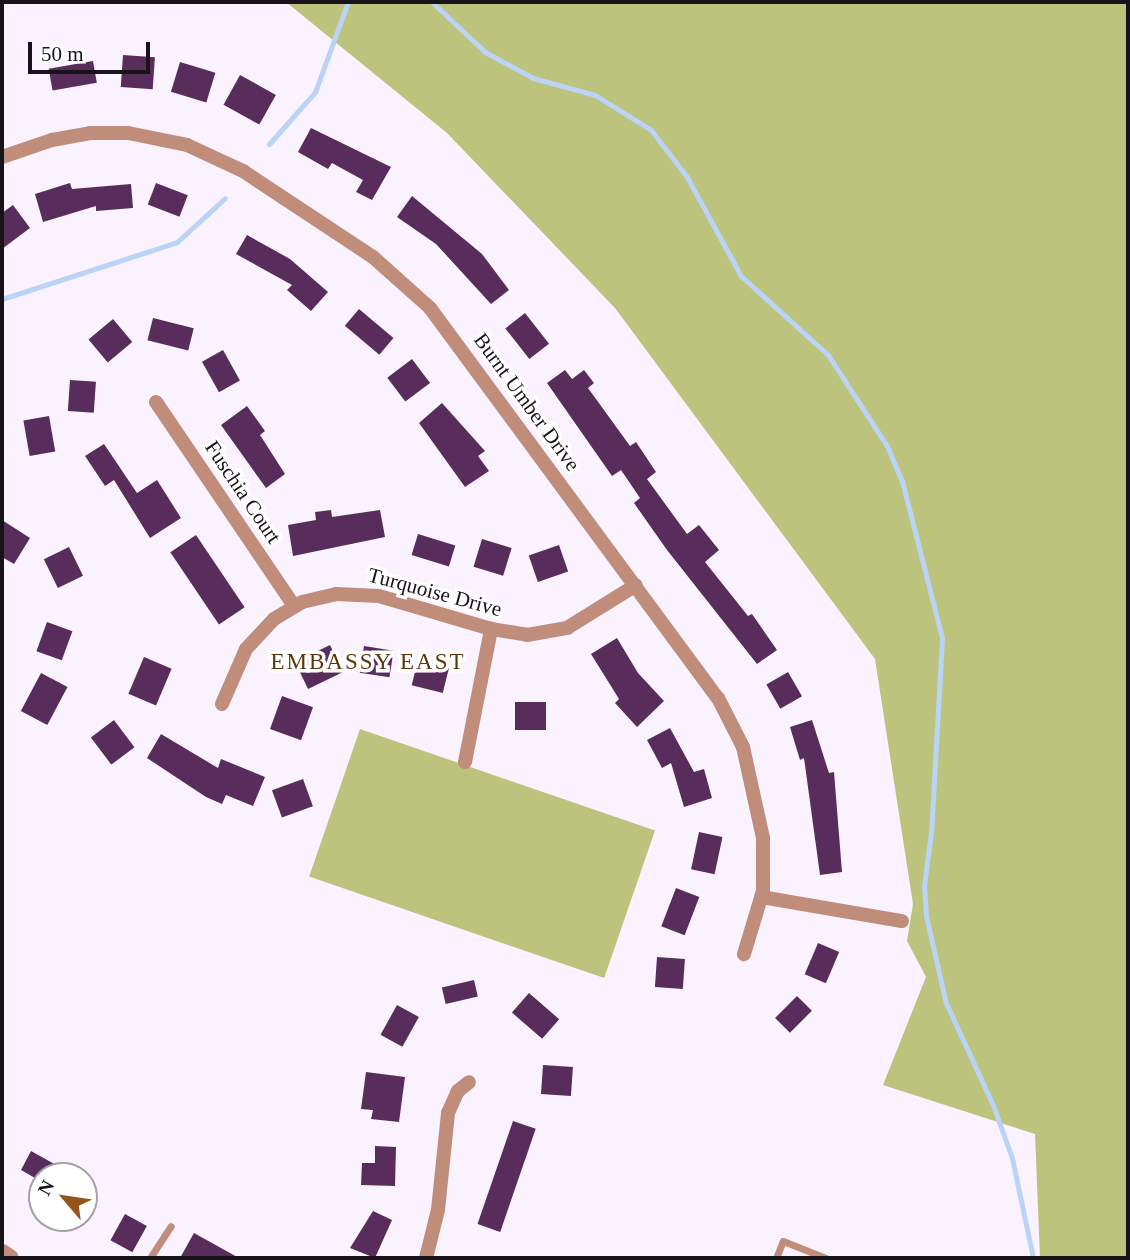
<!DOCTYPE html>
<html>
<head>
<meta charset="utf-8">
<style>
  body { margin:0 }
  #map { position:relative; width:1130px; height:1260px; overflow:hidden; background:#faf2fe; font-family:Georgia,serif }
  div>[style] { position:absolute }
  .forest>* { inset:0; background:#bcc37c; transform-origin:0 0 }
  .stream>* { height:5px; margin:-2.5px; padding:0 2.5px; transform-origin:2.5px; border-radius:2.5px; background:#bad3f6 }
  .building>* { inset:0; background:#592d5b; transform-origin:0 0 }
  .service>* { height:7px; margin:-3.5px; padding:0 3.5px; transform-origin:3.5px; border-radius:3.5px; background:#c18d7b }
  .minor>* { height:14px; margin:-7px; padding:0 7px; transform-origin:7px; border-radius:7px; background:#c18d7b }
  .tertiary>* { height:18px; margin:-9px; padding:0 9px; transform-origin:9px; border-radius:9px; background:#c18d7b }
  span { translate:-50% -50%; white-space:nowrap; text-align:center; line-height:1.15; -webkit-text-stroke:7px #fff; paint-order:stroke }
  .street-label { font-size:21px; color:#181319 }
  .neighbourhood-label { font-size:23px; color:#5e340a; letter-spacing:2px }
  .frame { position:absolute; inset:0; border:4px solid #181319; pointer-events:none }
  .north { position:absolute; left:28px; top:1162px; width:70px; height:70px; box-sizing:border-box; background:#fff; border:2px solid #a3a1a3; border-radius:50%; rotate:299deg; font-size:19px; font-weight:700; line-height:28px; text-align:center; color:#181319 }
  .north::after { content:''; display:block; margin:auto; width:24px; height:32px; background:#93551a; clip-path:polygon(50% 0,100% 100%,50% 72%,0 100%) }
  .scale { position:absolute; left:28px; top:42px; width:122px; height:32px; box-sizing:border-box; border:4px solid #181319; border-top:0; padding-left:9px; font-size:21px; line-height:24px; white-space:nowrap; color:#181319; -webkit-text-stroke:5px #fff; paint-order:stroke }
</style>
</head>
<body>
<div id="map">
  <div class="forest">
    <i style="clip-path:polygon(286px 2px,1128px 2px,1128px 1258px,1040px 1258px,1035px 1134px,883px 1085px,926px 977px,907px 941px,913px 904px,875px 659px,615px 308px,447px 133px)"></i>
    <i style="left:360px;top:729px;width:312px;height:156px;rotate:19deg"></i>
  </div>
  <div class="stream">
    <i style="left:432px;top:2px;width:73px;rotate:43.3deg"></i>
    <i style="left:485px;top:52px;width:55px;rotate:28.4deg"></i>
    <i style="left:533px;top:78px;width:64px;rotate:15.3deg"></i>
    <i style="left:595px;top:95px;width:66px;rotate:32deg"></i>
    <i style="left:651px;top:130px;width:59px;rotate:52.5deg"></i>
    <i style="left:687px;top:177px;width:113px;rotate:61.4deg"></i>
    <i style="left:741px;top:276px;width:118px;rotate:42.2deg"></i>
    <i style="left:828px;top:355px;width:108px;rotate:57deg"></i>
    <i style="left:887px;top:446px;width:38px;rotate:67deg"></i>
    <i style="left:902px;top:481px;width:162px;rotate:75.7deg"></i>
    <i style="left:942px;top:638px;width:194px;rotate:93.2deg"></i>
    <i style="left:931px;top:832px;width:54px;rotate:97.4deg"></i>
    <i style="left:924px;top:886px;width:30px;rotate:86deg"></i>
    <i style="left:926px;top:916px;width:89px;rotate:77.1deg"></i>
    <i style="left:946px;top:1003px;width:112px;rotate:65.3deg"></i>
    <i style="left:993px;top:1105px;width:56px;rotate:70.3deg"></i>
    <i style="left:1012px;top:1158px;width:102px;rotate:78.1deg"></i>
    <i style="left:269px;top:144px;width:69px;rotate:-48.5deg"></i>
    <i style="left:315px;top:92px;width:96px;rotate:-69.9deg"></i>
    <i style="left:2px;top:299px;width:184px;rotate:-18deg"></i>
    <i style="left:177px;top:242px;width:65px;rotate:-42.5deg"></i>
  </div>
  <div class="building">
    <i style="left:123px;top:55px;width:32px;height:32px;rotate:4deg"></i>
    <i style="left:93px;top:61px;width:22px;height:45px;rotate:80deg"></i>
    <i style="left:180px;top:62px;width:37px;height:31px;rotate:17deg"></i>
    <i style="left:240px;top:75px;width:41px;height:34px;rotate:29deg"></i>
    <i style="clip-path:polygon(311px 128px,391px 167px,372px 200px,356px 192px,363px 180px,332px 163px,328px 169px,298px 152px)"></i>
    <i style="clip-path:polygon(70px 183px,72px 189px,131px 184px,133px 208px,96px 211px,96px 206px,43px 222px,35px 194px)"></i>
    <i style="left:156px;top:183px;width:34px;height:23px;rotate:21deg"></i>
    <i style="clip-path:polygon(412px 196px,482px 254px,509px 290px,491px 304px,436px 244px,397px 217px)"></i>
    <i style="clip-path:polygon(13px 205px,30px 228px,2px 249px,2px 213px)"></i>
    <i style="clip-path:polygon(247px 235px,290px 259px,328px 292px,311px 311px,287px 290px,292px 285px,236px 254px)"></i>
    <i style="left:359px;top:309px;width:45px;height:22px;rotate:40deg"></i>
    <i style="left:525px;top:313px;width:39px;height:25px;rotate:52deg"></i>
    <i style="left:153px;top:318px;width:42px;height:23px;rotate:14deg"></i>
    <i style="left:113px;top:319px;width:30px;height:32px;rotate:50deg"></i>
    <i style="left:223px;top:350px;width:35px;height:24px;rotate:61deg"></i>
    <i style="left:412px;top:359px;width:30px;height:31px;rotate:53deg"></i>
    <i style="clip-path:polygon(565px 370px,572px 379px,584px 370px,594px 383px,588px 388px,630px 446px,636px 442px,656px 472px,647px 479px,687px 534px,699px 525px,719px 550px,705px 562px,748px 616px,752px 614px,777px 650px,757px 664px,667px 550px,634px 503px,640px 498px,621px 470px,612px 476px,547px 383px)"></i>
    <i style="left:70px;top:380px;width:26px;height:31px;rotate:4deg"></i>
    <i style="clip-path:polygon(442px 403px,485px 451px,478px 456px,489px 471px,465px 487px,419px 423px)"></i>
    <i style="clip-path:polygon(247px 406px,265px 431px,260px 435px,285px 474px,266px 488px,221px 425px)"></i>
    <i style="left:49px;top:416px;width:36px;height:26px;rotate:80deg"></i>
    <i style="clip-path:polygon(104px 444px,137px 493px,157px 480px,181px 518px,150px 538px,114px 480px,105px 486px,85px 456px)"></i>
    <i style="clip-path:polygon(331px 510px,332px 517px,380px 510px,385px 537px,293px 556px,288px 525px,316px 520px,315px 512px)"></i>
    <i style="clip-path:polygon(2px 520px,30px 538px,14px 564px,2px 557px)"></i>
    <i style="left:418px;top:534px;width:39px;height:22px;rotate:17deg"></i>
    <i style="left:196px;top:535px;width:87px;height:31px;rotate:56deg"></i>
    <i style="left:482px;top:539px;width:31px;height:29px;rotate:17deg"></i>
    <i style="left:559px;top:545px;width:28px;height:32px;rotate:71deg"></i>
    <i style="left:69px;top:547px;width:32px;height:28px;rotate:64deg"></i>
    <i style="left:47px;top:622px;width:27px;height:31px;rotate:20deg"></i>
    <i style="clip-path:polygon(617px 638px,638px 673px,664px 701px,637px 727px,615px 703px,619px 699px,591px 654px)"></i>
    <i style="left:330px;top:645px;width:30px;height:39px;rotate:64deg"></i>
    <i style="left:364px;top:646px;width:30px;height:27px;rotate:9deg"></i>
    <i style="left:144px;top:657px;width:30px;height:40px;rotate:23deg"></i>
    <i style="left:418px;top:660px;width:32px;height:26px;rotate:14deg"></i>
    <i style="left:788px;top:672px;width:28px;height:25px;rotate:60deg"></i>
    <i style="left:41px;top:673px;width:30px;height:43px;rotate:28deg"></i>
    <i style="left:282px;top:696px;width:33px;height:35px;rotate:20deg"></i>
    <i style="left:546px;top:702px;width:28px;height:31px;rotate:90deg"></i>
    <i style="left:114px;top:720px;width:34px;height:29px;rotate:53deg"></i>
    <i style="clip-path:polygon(812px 720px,829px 773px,834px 772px,842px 872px,820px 875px,804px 758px,800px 760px,790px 727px)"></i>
    <i style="clip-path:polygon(670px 728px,694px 772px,704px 769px,712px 798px,684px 807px,671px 763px,662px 768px,647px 740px)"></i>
    <i style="clip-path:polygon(161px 734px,218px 768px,221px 759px,265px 777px,253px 806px,226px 795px,222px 804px,206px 797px,147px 758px)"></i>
    <i style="left:303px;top:779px;width:29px;height:33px;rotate:70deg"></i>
    <i style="left:699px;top:832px;width:24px;height:38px;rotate:12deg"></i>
    <i style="left:676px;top:888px;width:25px;height:41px;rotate:21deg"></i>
    <i style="left:818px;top:943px;width:23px;height:34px;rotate:23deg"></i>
    <i style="left:657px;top:957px;width:28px;height:30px;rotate:4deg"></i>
    <i style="left:474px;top:980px;width:17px;height:33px;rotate:77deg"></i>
    <i style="left:529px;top:993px;width:40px;height:26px;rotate:41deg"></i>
    <i style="left:797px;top:996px;width:21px;height:31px;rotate:45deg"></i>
    <i style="left:397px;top:1005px;width:25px;height:34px;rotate:29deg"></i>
    <i style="left:543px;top:1065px;width:30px;height:29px;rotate:4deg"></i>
    <i style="clip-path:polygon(366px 1072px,405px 1077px,399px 1122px,371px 1119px,373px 1110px,361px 1109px)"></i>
    <i style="left:513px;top:1121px;width:24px;height:109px;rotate:19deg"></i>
    <i style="clip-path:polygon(375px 1146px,396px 1147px,395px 1186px,361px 1185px,362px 1163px,375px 1163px)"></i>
    <i style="clip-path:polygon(31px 1151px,76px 1176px,42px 1176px,42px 1182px,21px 1170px)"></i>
    <i style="clip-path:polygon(373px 1211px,392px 1220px,375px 1258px,350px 1248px)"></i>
    <i style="left:125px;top:1214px;width:25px;height:30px;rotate:29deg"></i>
    <i style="clip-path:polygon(194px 1233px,239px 1258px,180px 1258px)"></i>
  </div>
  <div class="service">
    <i style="left:150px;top:1258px;width:38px;rotate:-57deg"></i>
    <i style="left:776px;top:1258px;width:18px;rotate:-68deg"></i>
    <i style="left:783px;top:1241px;width:46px;rotate:21.6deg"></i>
  </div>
  <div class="minor">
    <i style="left:2px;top:157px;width:53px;rotate:-18.8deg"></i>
    <i style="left:52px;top:140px;width:39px;rotate:-10deg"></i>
    <i style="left:90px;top:133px;width:38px"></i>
    <i style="left:128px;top:133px;width:60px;rotate:11.5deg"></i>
    <i style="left:187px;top:145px;width:62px;rotate:24.9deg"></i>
    <i style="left:243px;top:171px;width:156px;rotate:33.5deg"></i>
    <i style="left:373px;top:257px;width:76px;rotate:41.8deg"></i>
    <i style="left:430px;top:308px;width:485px;rotate:53.6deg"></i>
    <i style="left:718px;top:698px;width:55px;rotate:63deg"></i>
    <i style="left:743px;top:747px;width:93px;rotate:77.6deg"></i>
    <i style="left:763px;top:838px;width:53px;rotate:90deg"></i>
    <i style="left:763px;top:891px;width:66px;rotate:106.8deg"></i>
    <i style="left:156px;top:402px;width:246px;rotate:55.9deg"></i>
    <i style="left:222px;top:704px;width:60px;rotate:-66.4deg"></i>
    <i style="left:246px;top:649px;width:41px;rotate:-47deg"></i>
    <i style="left:274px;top:619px;width:33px;rotate:-31deg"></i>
    <i style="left:302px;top:602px;width:35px;rotate:-13deg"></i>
    <i style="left:336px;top:594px;width:43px;rotate:2.7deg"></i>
    <i style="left:379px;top:596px;width:117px;rotate:16.4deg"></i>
    <i style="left:491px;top:629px;width:36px;rotate:9deg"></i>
    <i style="left:527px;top:635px;width:41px;rotate:-9.9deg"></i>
    <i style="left:567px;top:628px;width:81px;rotate:-31.9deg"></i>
    <i style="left:465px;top:762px;width:136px;rotate:-78.9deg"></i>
    <i style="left:761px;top:897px;width:143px;rotate:9.7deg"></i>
    <i style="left:426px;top:1258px;width:49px;rotate:-76deg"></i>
    <i style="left:438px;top:1210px;width:98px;rotate:-84.1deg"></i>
    <i style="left:448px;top:1113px;width:24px;rotate:-66deg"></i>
    <i style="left:458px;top:1091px;width:14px;rotate:-39deg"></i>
  </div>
  <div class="tertiary">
    <i style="left:2px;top:1253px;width:9px;rotate:32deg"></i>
  </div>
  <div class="street-label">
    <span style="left:527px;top:402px;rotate:54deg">Burnt Umber Drive</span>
    <span style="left:243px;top:492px;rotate:56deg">Fuschia Court</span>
    <span style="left:435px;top:592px;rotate:15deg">Turquoise Drive</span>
  </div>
  <div class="neighbourhood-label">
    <span style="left:368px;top:662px">EMBASSY EAST</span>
  </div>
  <div class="frame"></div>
  <div class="north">N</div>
  <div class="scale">50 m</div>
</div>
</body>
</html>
